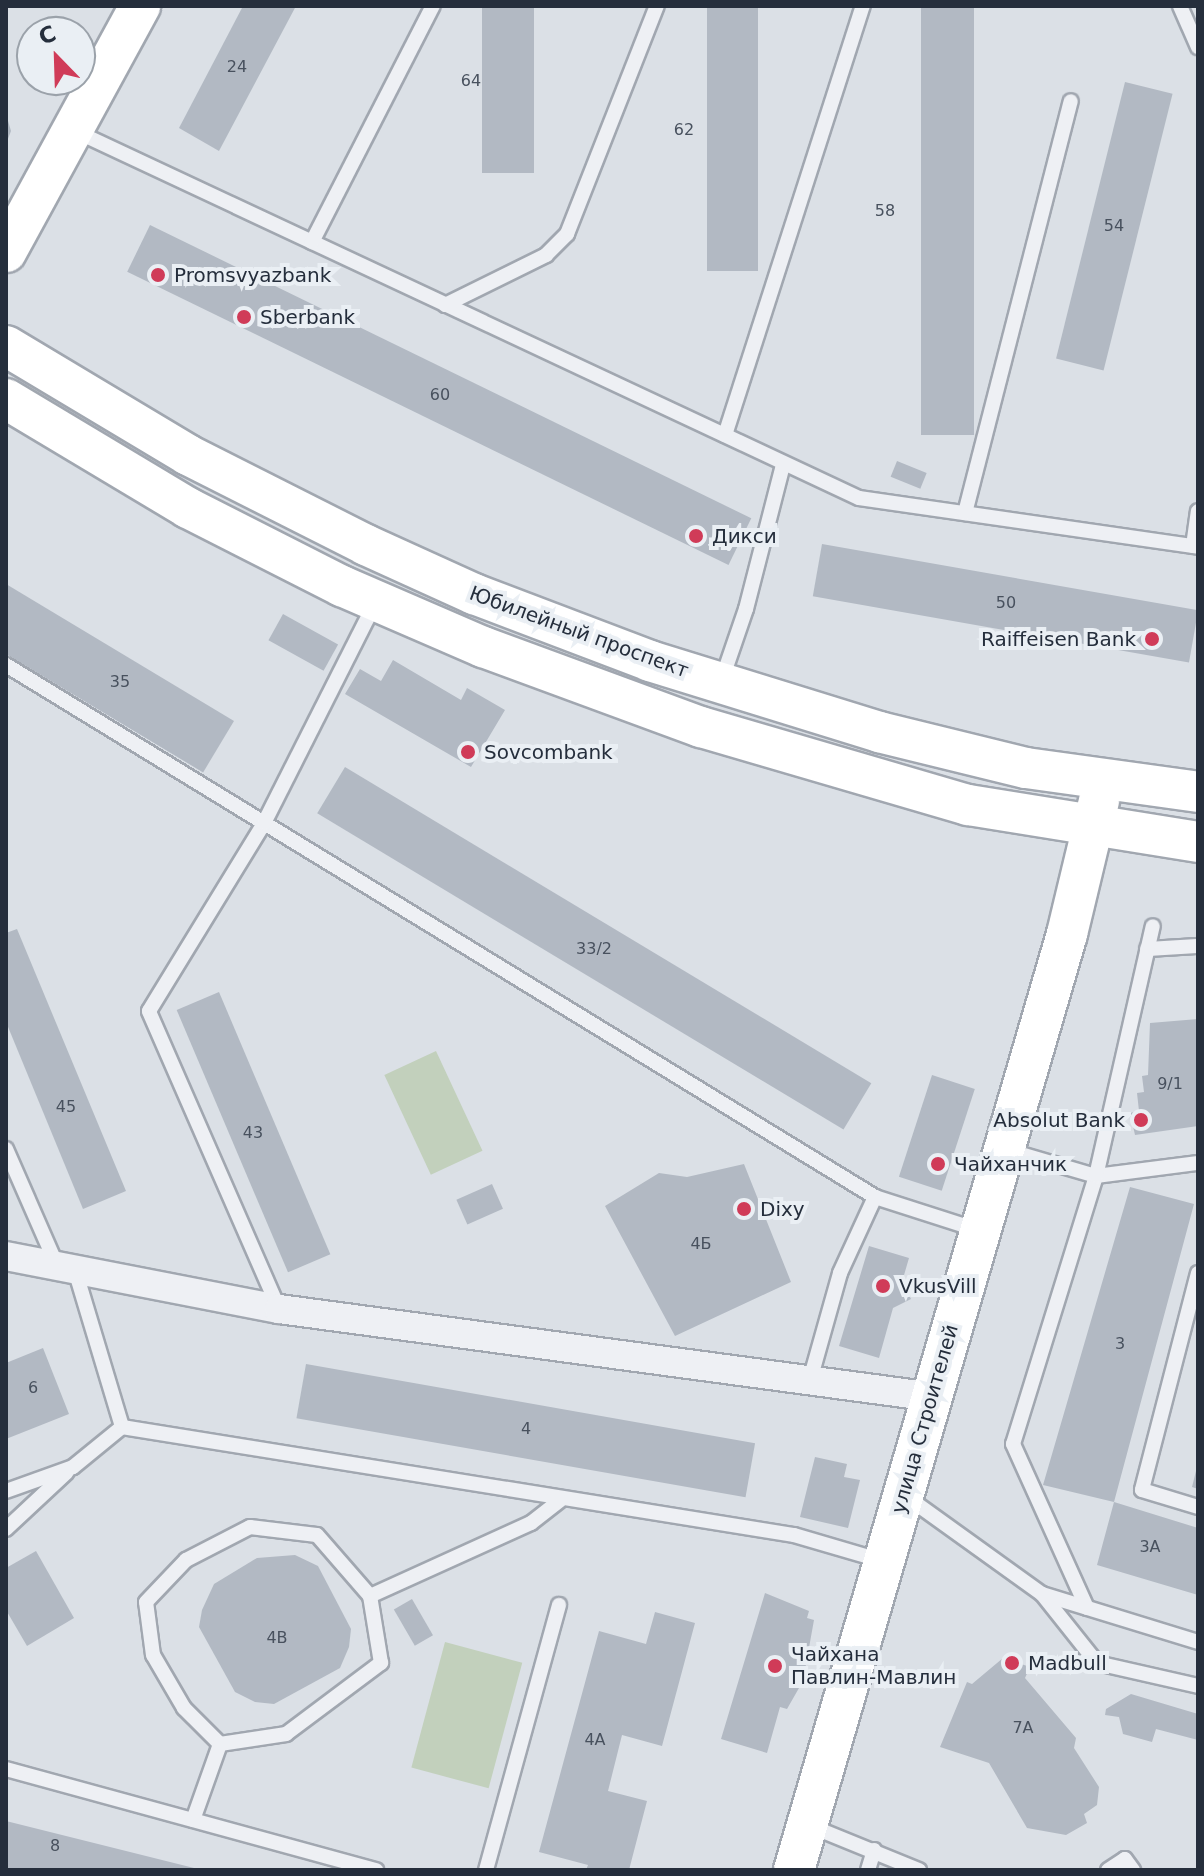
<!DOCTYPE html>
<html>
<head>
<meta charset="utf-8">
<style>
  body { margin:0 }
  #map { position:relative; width:1204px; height:1876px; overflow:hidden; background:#dbe0e6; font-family:"DejaVu Sans",sans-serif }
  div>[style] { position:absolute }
  .green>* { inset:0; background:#c2d0bc; transform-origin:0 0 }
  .building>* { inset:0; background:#b2b9c3; transform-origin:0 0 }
  .roads { filter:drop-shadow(2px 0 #a1a7b0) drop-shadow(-2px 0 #a1a7b0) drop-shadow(0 2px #a1a7b0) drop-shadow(0 -2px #a1a7b0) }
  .lane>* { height:14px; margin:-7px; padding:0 7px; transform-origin:7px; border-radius:7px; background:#eef0f4 }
  .street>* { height:28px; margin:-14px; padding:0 14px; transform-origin:14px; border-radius:14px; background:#eef0f4 }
  .secondary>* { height:40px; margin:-20px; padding:0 20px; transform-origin:20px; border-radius:20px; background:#fff }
  .dots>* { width:22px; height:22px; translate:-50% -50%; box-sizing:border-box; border:4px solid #eaeff4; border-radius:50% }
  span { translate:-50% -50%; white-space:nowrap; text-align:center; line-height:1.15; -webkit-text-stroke:8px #eaeff4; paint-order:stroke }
  .number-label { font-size:16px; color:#48515e }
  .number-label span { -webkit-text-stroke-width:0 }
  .poi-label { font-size:20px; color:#252e3c }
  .left { translate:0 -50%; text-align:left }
  .right { translate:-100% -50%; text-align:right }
  .street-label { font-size:20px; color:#252e3c }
  .frame { position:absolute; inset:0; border:8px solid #252e3c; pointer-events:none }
  .north { position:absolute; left:16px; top:16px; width:80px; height:80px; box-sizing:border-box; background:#eaeff4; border:2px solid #9ba2aa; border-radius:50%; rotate:337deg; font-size:22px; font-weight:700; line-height:32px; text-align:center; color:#252e3c }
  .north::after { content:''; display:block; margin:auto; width:28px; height:36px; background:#d03b58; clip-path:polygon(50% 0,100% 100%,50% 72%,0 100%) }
</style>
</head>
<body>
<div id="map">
  <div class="green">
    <i style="left:436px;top:1051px;width:110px;height:57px;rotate:65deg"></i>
    <i style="left:445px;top:1642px;width:80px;height:130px;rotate:15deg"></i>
  </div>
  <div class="building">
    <i style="clip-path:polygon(243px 6px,296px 6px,219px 151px,179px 128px)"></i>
    <i style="left:482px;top:6px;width:52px;height:167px"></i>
    <i style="left:707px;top:6px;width:51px;height:265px"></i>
    <i style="left:921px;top:6px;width:53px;height:429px"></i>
    <i style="left:1125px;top:82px;width:49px;height:285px;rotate:14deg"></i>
    <i style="clip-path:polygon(6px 114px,11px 131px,6px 144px)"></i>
    <i style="left:150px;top:225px;width:669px;height:52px;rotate:26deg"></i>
    <i style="left:897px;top:461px;width:32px;height:17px;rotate:22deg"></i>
    <i style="left:822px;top:544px;width:382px;height:53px;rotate:10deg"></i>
    <i style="left:6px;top:584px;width:266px;height:60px;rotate:31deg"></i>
    <i style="left:283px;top:614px;width:63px;height:30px;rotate:29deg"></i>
    <i style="clip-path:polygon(393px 660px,461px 700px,467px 688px,505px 710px,471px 767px,345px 694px,360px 669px,381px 681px)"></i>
    <i style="left:345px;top:767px;width:614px;height:54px;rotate:31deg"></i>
    <i style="clip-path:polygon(17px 929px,126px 1191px,83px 1209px,6px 1022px,6px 933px)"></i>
    <i style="left:219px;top:992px;width:285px;height:46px;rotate:67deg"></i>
    <i style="clip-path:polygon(1198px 1019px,1198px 1126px,1135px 1135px,1130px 1113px,1139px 1111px,1137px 1093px,1144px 1092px,1142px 1076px,1148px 1075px,1150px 1023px)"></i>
    <i style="left:932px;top:1075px;width:45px;height:107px;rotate:18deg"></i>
    <i style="clip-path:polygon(744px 1164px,791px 1282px,675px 1336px,605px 1206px,659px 1173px,687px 1177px)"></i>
    <i style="left:492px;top:1184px;width:27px;height:39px;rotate:66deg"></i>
    <i style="clip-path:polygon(1130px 1187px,1194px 1204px,1114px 1502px,1198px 1528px,1198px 1595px,1097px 1565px,1114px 1502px,1043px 1485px)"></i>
    <i style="clip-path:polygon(869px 1246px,909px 1258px,902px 1282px,911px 1299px,893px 1308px,879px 1358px,839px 1346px)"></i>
    <i style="clip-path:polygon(43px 1348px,69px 1414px,6px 1439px,6px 1363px)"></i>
    <i style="left:306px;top:1364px;width:456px;height:55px;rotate:10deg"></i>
    <i style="clip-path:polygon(815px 1457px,847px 1464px,844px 1477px,860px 1480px,848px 1528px,800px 1517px)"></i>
    <i style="clip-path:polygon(1197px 1467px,1198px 1468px,1198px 1489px,1192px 1487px)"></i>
    <i style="clip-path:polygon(36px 1551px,74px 1618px,27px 1646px,6px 1610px,6px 1568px)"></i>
    <i style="clip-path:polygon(295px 1555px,318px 1566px,351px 1629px,349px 1647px,340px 1668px,274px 1704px,255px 1702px,235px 1692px,199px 1627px,202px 1610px,214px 1584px,257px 1558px)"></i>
    <i style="clip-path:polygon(765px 1593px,809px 1611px,807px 1618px,814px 1620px,803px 1681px,787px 1709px,780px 1707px,767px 1753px,721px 1739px)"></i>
    <i style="left:412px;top:1599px;width:42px;height:21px;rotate:60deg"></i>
    <i style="clip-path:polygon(655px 1612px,695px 1623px,662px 1746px,622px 1735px,608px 1791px,647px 1801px,629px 1870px,586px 1870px,588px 1865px,539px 1852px,599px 1631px,646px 1644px)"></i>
    <i style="clip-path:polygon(1003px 1658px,1030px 1667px,1025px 1678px,1076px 1738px,1074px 1748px,1099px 1787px,1097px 1805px,1084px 1814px,1087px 1823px,1066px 1835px,1027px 1828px,989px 1763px,940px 1747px,967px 1682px,972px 1684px)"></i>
    <i style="clip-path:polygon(1131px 1694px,1198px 1714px,1198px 1740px,1156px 1729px,1152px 1742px,1123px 1734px,1119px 1717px,1105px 1715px,1106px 1709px)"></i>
    <i style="clip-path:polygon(6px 1821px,198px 1869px,198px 1870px,6px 1870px)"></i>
  </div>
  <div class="roads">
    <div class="lane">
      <i style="left:1180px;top:6px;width:45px;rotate:66.3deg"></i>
      <i style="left:73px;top:130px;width:868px;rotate:25.09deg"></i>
      <i style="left:859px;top:498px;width:343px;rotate:8.2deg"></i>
      <i style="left:312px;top:242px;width:265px;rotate:-62.9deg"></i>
      <i style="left:445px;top:305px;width:113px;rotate:-26.3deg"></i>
      <i style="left:546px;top:255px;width:30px;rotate:-45deg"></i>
      <i style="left:567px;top:234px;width:245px;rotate:-68.5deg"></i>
      <i style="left:725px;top:435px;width:451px;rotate:-72.2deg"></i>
      <i style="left:965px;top:513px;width:425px;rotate:-75.6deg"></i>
      <i style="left:1193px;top:546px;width:35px;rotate:-82deg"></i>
      <i style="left:6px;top:665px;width:1019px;rotate:31.47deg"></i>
      <i style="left:875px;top:1197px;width:108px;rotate:17.8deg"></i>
      <i style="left:722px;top:679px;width:74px;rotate:-71.1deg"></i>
      <i style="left:746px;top:609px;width:149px;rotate:-75.6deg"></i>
      <i style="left:1147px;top:949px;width:51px;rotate:-3.4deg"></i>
      <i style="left:6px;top:1149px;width:128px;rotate:66.4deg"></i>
      <i style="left:1007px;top:1150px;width:93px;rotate:16.3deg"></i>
      <i style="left:1096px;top:1176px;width:103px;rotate:-7.3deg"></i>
      <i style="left:75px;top:1270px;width:164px;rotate:73.3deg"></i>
      <i style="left:1198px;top:1273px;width:224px;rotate:104.5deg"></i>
      <i style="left:1142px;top:1490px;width:59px;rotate:16.9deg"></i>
      <i style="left:279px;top:1309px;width:325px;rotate:-113.6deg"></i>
      <i style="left:149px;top:1011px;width:220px;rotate:-58.5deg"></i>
      <i style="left:264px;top:823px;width:249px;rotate:-63.2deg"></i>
      <i style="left:810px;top:1380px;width:111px;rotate:-74.3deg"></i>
      <i style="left:840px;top:1273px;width:84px;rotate:-65.3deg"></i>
      <i style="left:6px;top:1491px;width:71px;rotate:-19.7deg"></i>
      <i style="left:73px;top:1467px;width:63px;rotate:-39.2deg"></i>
      <i style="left:122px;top:1427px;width:681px;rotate:9.13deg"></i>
      <i style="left:794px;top:1535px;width:93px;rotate:16.3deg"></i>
      <i style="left:907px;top:1497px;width:166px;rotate:35.7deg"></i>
      <i style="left:1042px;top:1594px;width:88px;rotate:51.4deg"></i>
      <i style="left:1097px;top:1663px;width:104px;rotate:12.8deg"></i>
      <i style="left:6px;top:1529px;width:83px;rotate:-43.1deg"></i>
      <i style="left:1042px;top:1594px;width:163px;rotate:17.1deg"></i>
      <i style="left:1087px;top:1608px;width:180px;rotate:-114.3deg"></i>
      <i style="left:1013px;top:1444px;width:281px;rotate:-72.8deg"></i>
      <i style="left:1096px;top:1176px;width:256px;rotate:-77.2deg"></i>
      <i style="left:220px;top:1744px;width:51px;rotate:-135deg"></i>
      <i style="left:184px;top:1708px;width:61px;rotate:-120.3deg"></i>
      <i style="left:153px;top:1655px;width:53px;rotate:-97.5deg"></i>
      <i style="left:146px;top:1602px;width:58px;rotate:-46.4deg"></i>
      <i style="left:186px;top:1560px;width:72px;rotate:-27.3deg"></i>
      <i style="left:250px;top:1527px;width:67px;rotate:6.8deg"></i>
      <i style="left:317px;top:1535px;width:81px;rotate:49deg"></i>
      <i style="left:6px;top:1769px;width:384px;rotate:15.3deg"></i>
      <i style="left:193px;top:1820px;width:81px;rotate:-70.4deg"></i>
      <i style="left:220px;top:1744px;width:67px;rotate:-8.6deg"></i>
      <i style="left:286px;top:1734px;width:119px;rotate:-36.8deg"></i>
      <i style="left:381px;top:1663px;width:68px;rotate:-99.3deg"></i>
      <i style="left:370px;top:1596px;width:177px;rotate:-24.4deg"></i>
      <i style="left:531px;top:1523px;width:37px;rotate:-38deg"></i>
      <i style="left:808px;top:1825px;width:120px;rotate:22.1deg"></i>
      <i style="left:486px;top:1870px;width:275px;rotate:-74.6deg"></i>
      <i style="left:868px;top:1870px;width:21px;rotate:-73deg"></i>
      <i style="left:1108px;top:1870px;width:20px;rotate:-33deg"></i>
      <i style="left:1125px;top:1859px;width:14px;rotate:54deg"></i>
    </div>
    <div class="street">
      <i style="left:6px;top:1256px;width:278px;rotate:11deg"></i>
      <i style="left:279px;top:1309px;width:660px;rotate:7.66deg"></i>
    </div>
    <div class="secondary">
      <i style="left:6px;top:252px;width:280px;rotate:-61.4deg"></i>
      <i style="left:6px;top:346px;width:212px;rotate:30.9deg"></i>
      <i style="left:188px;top:455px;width:199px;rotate:26.8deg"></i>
      <i style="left:366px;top:545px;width:119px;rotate:24.4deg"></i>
      <i style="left:474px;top:594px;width:188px;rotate:20.8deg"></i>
      <i style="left:650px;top:661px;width:240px;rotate:17.2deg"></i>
      <i style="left:879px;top:732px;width:151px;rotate:13.8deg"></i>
      <i style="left:1026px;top:768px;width:174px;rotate:7.9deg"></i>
      <i style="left:6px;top:399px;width:212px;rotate:30.9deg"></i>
      <i style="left:188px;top:508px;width:173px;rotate:26.9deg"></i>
      <i style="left:342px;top:586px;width:154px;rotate:23.4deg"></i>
      <i style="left:483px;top:647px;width:232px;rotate:20.2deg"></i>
      <i style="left:701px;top:727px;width:278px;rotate:16.3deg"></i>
      <i style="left:968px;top:805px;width:233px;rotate:9.1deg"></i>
      <i style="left:794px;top:1870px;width:975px;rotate:-73.74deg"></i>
      <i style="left:1067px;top:934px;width:137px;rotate:-76.5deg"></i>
    </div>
  </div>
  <div class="dots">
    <i style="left:158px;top:275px;background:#d03b58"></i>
    <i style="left:244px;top:317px;background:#d03b58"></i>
    <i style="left:696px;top:536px;background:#d03b58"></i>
    <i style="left:1152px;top:639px;background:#d03b58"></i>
    <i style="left:468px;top:752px;background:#d03b58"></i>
    <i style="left:1141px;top:1120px;background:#d03b58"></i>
    <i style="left:938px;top:1164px;background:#d03b58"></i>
    <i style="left:744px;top:1209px;background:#d03b58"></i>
    <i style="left:883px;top:1286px;background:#d03b58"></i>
    <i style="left:1012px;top:1663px;background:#d03b58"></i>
    <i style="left:775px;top:1666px;background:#d03b58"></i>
  </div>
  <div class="number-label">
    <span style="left:237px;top:67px">24</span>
    <span style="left:471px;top:81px">64</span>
    <span style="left:684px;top:130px">62</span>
    <span style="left:885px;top:211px">58</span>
    <span style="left:1114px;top:226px">54</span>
    <span style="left:440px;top:395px">60</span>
    <span style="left:1006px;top:603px">50</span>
    <span style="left:120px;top:682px">35</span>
    <span style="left:594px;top:949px">33/2</span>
    <span style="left:1170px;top:1084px">9/1</span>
    <span style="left:66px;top:1107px">45</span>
    <span style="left:253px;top:1133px">43</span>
    <span style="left:701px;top:1244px">4Б</span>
    <span style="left:1120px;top:1344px">3</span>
    <span style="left:33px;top:1388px">6</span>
    <span style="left:526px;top:1429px">4</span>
    <span style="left:1150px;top:1547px">3А</span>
    <span style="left:277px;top:1638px">4В</span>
    <span style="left:1023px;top:1728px">7А</span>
    <span style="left:595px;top:1740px">4А</span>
    <span style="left:55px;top:1846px">8</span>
  </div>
  <div class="poi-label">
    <span class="left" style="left:174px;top:275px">Promsvyazbank</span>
    <span class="left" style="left:260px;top:317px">Sberbank</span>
    <span class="left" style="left:712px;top:536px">Дикси</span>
    <span class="right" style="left:1136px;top:639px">Raiffeisen Bank</span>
    <span class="left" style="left:484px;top:752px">Sovcombank</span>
    <span class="right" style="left:1125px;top:1120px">Absolut Bank</span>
    <span class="left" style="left:954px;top:1164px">Чайханчик</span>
    <span class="left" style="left:760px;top:1209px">Dixy</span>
    <span class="left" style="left:899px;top:1286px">VkusVill</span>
    <span class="left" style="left:791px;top:1666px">Чайхана<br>Павлин-Мавлин</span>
    <span class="left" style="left:1028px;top:1663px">Madbull</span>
  </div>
  <div class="street-label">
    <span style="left:579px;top:632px;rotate:20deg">Юбилейный проспект</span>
    <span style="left:925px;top:1419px;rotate:-74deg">улица Строителей</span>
  </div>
  <div class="frame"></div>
  <div class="north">С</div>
</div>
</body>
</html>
